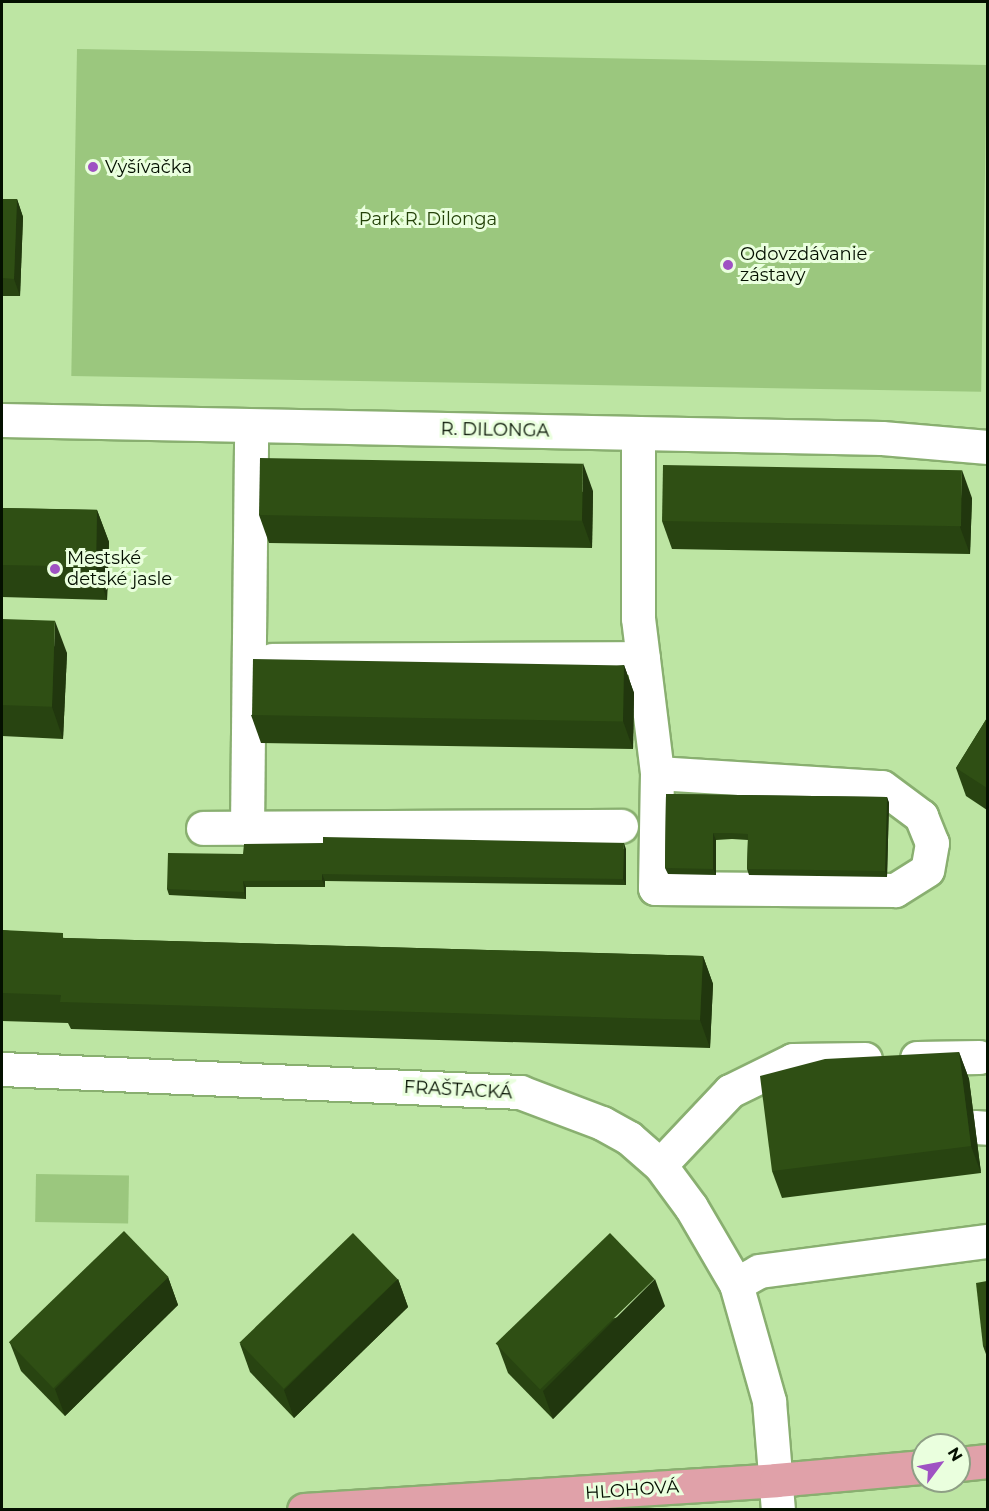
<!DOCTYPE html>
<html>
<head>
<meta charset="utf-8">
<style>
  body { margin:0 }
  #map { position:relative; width:989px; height:1511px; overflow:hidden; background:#bde5a3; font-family:Montserrat,sans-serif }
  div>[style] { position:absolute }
  .green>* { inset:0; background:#9bc77e; transform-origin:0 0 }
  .roads { filter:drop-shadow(2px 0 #89af70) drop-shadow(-2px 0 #89af70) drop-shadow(0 2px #89af70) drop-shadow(0 -2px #89af70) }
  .minor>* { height:33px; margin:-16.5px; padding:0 16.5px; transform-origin:16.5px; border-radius:16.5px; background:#fff }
  .major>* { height:33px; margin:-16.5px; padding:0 16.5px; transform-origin:16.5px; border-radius:16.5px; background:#e0a1a9 }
  .wall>* { inset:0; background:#284411 }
  .shaded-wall>* { inset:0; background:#21370e }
  .building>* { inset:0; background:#2f4f14; transform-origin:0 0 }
  .dots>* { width:16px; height:16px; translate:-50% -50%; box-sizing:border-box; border:3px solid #eaffde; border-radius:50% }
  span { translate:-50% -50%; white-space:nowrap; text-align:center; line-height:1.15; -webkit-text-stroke:6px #eaffde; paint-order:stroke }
  .poi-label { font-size:18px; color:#041000 }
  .left { translate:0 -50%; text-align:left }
  .park-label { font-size:18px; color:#234108 }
  .street-label { font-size:18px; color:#041000 }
  .frame { position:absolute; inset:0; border:3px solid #041000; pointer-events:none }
  .north { position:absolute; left:911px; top:1433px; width:60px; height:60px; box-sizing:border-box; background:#eaffde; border:2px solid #8e9f85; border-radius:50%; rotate:58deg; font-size:16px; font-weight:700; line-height:24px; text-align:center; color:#041000 }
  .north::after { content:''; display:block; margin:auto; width:21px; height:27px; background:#9f52c3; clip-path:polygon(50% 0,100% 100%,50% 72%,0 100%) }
</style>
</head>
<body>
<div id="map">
  <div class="green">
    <i style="left:77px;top:49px;width:910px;height:327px;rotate:1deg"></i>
    <i style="left:36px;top:1174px;width:93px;height:48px;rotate:1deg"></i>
  </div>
  <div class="roads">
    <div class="minor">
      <i style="left:2px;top:420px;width:880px;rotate:1.17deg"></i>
      <i style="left:882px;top:438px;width:106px;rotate:4.9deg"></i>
      <i style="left:638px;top:433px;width:185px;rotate:90deg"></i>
      <i style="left:638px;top:618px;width:156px;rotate:83deg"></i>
      <i style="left:657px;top:773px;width:225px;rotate:3.6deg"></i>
      <i style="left:882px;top:787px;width:49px;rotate:36.6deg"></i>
      <i style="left:921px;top:816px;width:29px;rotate:68deg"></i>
      <i style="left:932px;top:843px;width:27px;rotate:100deg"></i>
      <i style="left:927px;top:870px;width:38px;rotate:148deg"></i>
      <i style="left:895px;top:890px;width:240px;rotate:-179.5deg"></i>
      <i style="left:655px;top:888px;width:115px;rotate:-89deg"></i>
      <i style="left:272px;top:660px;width:371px;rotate:-0.3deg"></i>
      <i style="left:203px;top:828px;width:418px;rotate:-0.3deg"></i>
      <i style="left:247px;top:828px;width:402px;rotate:-89.4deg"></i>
      <i style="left:917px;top:1058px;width:62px;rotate:-0.9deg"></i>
      <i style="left:2px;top:1069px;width:519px;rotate:2.54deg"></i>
      <i style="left:520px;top:1092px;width:88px;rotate:20.7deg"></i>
      <i style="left:602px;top:1123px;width:31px;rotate:29deg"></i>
      <i style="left:629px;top:1138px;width:41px;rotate:41.1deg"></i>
      <i style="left:660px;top:1165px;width:52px;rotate:53.6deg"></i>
      <i style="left:691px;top:1207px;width:89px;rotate:59.7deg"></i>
      <i style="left:736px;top:1284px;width:122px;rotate:74.2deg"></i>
      <i style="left:769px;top:1401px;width:109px;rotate:85.3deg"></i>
      <i style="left:975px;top:1127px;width:13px;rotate:4deg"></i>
      <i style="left:660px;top:1165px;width:102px;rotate:-46.6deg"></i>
      <i style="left:730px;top:1091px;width:70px;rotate:-26.2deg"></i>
      <i style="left:793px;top:1060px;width:72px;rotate:-0.8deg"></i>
      <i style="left:736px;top:1284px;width:26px;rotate:-29deg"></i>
      <i style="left:759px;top:1271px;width:231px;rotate:-7.5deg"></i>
    </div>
    <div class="major">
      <i style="left:959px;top:1464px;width:29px;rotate:-6deg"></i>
      <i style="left:304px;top:1510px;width:473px;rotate:-3.6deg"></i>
      <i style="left:776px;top:1480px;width:148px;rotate:-5.1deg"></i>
    </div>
  </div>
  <div class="wall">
    <i style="clip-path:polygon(2px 199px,17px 199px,23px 217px,20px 296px,2px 296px)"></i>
    <i style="clip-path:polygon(593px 491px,592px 548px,269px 543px,259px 515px)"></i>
    <i style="clip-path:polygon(972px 498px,970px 554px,672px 549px,662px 521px)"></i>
    <i style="clip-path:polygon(2px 508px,97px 510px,109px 542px,107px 600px,2px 597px)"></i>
    <i style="clip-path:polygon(2px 619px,67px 653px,63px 739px,2px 736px)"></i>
    <i style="clip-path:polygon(624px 665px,634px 693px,633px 749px,261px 743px,251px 715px)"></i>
    <i style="clip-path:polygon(987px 718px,987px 810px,966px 796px,956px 768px)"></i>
    <i style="clip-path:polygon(666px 794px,887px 797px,889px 803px,887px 877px,749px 875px,747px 869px,748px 840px,732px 839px,716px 840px,716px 875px,668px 874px,665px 868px)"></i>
    <i style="clip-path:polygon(626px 849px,626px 885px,325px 881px,325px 887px,246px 887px,246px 899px,169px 895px,167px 889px,243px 854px)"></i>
    <i style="clip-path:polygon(2px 930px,65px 938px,703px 956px,713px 984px,710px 1048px,71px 1029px,68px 1023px,2px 1021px)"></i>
    <i style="clip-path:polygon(959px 1052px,969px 1079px,981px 1173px,782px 1198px,772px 1171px)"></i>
    <i style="clip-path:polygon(168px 1277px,178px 1305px,65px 1416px,21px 1371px,10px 1343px)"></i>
    <i style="clip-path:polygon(398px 1279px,408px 1307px,294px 1418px,250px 1372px,240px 1344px)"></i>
    <i style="clip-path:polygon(987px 1281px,987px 1357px,983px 1346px)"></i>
    <i style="clip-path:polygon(665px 1306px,553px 1419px,508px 1373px,498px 1346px)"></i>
  </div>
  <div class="shaded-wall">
    <i style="clip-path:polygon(17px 199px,23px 217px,20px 296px,14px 279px)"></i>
    <i style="clip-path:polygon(583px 463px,593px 491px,592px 548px,582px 520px)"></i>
    <i style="clip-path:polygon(962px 470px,972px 498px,970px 554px,960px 527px)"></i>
    <i style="clip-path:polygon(97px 510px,109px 542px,107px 600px,96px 568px)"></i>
    <i style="clip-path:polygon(55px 621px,67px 653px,63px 739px,52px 707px)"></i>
    <i style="clip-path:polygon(624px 665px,634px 693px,633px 749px,623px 721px)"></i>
    <i style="clip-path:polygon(887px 797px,889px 803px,887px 877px,885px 871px)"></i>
    <i style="clip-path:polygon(713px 833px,716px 840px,716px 875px,713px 869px)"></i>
    <i style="clip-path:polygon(624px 843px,626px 849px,626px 885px,623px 879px)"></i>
    <i style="clip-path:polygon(322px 874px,325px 881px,325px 887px,322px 880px)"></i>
    <i style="clip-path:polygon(243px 881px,246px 887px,246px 899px,244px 892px)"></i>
    <i style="clip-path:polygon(703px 956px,713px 984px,710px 1048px,700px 1020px)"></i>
    <i style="clip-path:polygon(959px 1052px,969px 1079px,981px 1173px,971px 1146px)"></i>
    <i style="clip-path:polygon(168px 1277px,178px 1305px,65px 1416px,55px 1389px)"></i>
    <i style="clip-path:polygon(398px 1279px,408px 1307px,294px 1418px,284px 1390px)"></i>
    <i style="clip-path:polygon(655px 1279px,665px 1306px,553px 1419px,543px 1391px)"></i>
  </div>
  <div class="building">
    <i style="clip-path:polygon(2px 199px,17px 199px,14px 279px,2px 278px)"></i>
    <i style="left:260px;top:458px;width:323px;height:57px;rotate:1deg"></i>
    <i style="left:663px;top:465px;width:299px;height:56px;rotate:1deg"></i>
    <i style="left:2px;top:508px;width:95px;height:57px;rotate:1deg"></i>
    <i style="left:2px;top:619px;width:53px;height:86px;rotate:2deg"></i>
    <i style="left:253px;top:659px;width:371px;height:56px;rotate:1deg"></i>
    <i style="clip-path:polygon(987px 718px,987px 788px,956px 768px)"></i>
    <i style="clip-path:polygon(666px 794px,887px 797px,885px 871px,747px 869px,748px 834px,730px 833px,713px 833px,713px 869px,665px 868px)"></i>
    <i style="clip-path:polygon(323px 837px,624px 843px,623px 879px,322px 874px,322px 880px,243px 881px,244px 892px,167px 889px,168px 853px,243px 854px,244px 844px,323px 843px)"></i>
    <i style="clip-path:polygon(2px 930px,63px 933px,63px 938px,703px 956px,700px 1020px,60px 1002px,61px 995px,2px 993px)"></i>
    <i style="clip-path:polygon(959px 1052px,971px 1146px,772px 1171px,760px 1076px,825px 1059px)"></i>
    <i style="left:124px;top:1231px;width:64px;height:160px;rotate:46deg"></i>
    <i style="left:353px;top:1233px;width:64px;height:158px;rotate:46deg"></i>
    <i style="left:610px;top:1233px;width:64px;height:159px;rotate:46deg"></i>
    <i style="clip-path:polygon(987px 1281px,987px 1346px,983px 1346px,976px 1283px)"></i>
  </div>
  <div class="dots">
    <i style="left:93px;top:167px;background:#9f52c3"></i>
    <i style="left:728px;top:265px;background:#9f52c3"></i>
    <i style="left:55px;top:569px;background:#9f52c3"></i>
  </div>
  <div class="poi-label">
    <span class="left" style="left:105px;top:167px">Vyšívačka</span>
    <span class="left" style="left:740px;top:265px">Odovzdávanie<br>zástavy</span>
    <span class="left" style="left:67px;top:569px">Mestské<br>detské jasle</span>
  </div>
  <div class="park-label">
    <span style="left:428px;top:219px">Park R. Dilonga</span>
  </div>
  <div class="street-label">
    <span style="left:495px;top:430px;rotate:1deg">R. DILONGA</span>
    <span style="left:458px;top:1090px;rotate:3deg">FRAŠTACKÁ</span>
    <span style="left:632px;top:1490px;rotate:-4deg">HLOHOVÁ</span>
  </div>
  <div class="frame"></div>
  <div class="north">N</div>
</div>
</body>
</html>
